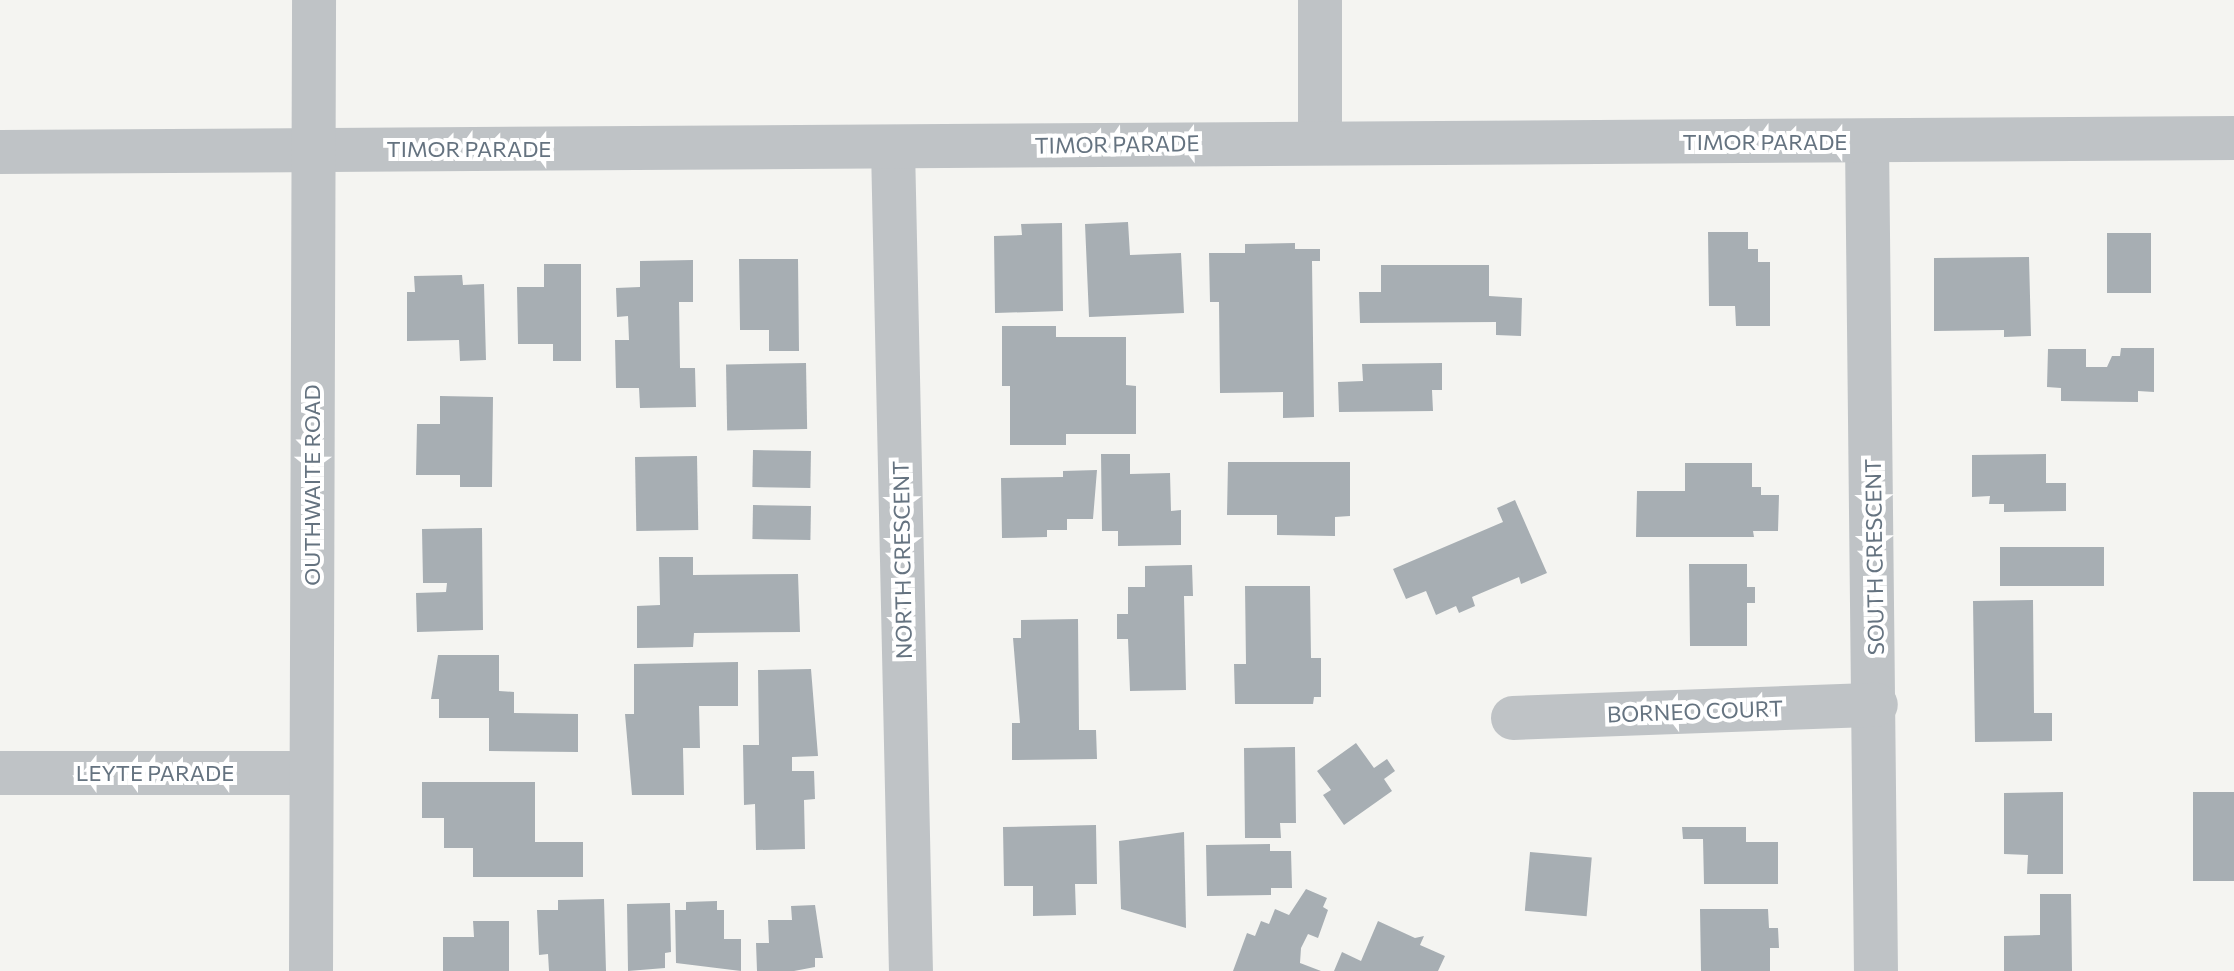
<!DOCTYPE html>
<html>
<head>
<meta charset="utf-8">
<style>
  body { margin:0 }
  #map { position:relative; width:2234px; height:971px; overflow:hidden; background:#f4f4f1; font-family:Commissioner,sans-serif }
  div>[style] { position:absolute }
  .building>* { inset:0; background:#a7aeb3; transform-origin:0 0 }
  .minor>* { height:44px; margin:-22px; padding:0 22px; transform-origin:22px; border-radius:22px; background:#bfc3c6 }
  .tertiary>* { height:44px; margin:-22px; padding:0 22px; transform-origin:22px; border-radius:22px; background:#bfc3c6 }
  span { translate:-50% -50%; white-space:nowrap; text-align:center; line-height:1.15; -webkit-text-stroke:8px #fff; paint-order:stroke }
  .street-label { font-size:22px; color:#657380 }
</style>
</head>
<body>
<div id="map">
  <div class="building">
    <i style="clip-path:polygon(1128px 222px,1130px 255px,1181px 253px,1184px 313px,1089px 317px,1085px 224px)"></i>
    <i style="clip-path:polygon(1062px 223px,1063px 311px,995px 313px,994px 236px,1022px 235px,1021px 224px)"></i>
    <i style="clip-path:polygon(1708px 232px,1748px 232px,1748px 249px,1758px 249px,1758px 262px,1770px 262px,1770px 326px,1736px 326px,1735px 306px,1709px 306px)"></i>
    <i style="left:2107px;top:233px;width:44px;height:60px"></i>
    <i style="clip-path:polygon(1295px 243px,1295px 249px,1320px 249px,1320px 261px,1312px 261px,1314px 417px,1283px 418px,1283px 392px,1220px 393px,1219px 302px,1210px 302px,1209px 253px,1245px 253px,1245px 244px)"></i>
    <i style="clip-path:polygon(2029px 257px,2031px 336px,2004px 337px,2004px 330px,1934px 331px,1934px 258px)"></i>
    <i style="clip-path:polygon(739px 259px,798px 259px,799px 351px,769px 351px,769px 330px,740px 330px)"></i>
    <i style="clip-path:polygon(693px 260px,693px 302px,679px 302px,680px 368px,695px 368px,696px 407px,640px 408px,639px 388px,616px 388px,615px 340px,629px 340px,628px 316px,617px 317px,616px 288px,640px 287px,640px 261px)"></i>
    <i style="clip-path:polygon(544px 264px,581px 264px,581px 361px,553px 361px,553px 344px,518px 344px,517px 287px,544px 287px)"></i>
    <i style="clip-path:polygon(1381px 265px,1489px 265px,1489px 296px,1522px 298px,1521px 336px,1496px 335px,1496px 322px,1360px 323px,1359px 292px,1381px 292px)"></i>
    <i style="clip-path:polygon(462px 275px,463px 285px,484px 284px,486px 360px,460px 361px,459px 340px,407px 341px,407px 292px,415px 292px,414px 276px)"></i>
    <i style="clip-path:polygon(1002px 326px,1056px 326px,1056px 337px,1126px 337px,1126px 385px,1136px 386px,1136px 434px,1066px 434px,1066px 445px,1010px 445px,1010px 386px,1002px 386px)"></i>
    <i style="clip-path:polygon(2121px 348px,2154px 348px,2154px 392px,2138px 391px,2138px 402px,2061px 401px,2061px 388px,2047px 387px,2048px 349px,2086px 349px,2086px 367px,2107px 367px,2112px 356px,2120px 356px)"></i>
    <i style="left:806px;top:363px;width:66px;height:80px;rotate:89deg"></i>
    <i style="clip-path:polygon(1442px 363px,1442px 390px,1432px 390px,1433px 411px,1339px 412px,1338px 382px,1363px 381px,1362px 364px)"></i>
    <i style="clip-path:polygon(440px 396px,493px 397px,492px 487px,460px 487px,460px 475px,416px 475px,417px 424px,440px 424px)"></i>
    <i style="left:753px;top:450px;width:58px;height:37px;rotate:1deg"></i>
    <i style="clip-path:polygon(1101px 454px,1130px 454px,1130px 474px,1170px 473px,1171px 511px,1181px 510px,1181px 545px,1118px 546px,1118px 531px,1102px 531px)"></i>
    <i style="clip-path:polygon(2046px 454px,2046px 483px,2066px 483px,2066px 511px,2004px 512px,2004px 504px,1989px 504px,1990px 496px,1972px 497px,1972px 455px)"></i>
    <i style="left:697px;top:456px;width:74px;height:62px;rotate:89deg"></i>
    <i style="clip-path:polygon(1228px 462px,1350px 462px,1350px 516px,1335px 517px,1335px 536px,1277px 535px,1277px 515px,1227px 515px)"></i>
    <i style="clip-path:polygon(1685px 463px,1752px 463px,1752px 487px,1761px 487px,1761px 495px,1779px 495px,1778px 531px,1753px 531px,1754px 537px,1636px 537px,1637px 491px,1685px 491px)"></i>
    <i style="clip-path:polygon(1097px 470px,1093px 519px,1067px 519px,1067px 530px,1047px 530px,1047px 537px,1002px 538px,1001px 478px,1063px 477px,1063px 471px)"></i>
    <i style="clip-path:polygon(1515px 500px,1547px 573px,1521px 584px,1519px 577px,1472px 597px,1475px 606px,1459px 613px,1456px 606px,1436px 615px,1426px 591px,1406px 599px,1393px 569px,1503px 522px,1497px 508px)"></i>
    <i style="left:753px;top:505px;width:58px;height:34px;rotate:1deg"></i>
    <i style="clip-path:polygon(482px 528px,483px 630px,417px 632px,416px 593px,446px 592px,447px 583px,423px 583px,422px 529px)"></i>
    <i style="left:2104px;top:547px;width:39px;height:104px;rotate:90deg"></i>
    <i style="clip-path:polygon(659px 557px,693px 557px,693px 575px,798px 574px,800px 632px,694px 633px,693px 647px,637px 648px,637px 606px,660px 605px)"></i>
    <i style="clip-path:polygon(1689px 564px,1747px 564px,1747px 587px,1755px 587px,1755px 603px,1747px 603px,1747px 646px,1690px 646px)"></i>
    <i style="clip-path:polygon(1192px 565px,1193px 596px,1184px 596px,1186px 690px,1130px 691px,1128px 639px,1117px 639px,1117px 614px,1128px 614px,1128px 587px,1145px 587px,1145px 566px)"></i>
    <i style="clip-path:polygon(1245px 586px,1310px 586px,1311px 658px,1321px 658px,1321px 697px,1314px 697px,1313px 704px,1235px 704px,1234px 664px,1246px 664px)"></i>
    <i style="clip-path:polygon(2033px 600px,2034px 713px,2052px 713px,2052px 741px,1975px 742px,1973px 601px)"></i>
    <i style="clip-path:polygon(1078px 619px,1079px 730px,1096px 730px,1097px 759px,1012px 760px,1012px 723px,1020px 723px,1013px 638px,1021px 638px,1021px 620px)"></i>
    <i style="clip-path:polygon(438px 655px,499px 655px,499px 691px,514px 692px,514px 713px,578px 714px,578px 752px,489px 751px,489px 718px,439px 718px,439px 699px,431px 699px)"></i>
    <i style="clip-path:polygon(738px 662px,738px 706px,699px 706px,700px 748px,683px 748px,684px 795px,632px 795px,625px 714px,634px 714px,634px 664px)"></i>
    <i style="clip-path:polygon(811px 669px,818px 756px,792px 757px,792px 771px,814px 771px,815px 799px,804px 800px,805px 849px,756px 850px,755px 804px,744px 805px,743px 745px,759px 745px,758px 670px)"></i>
    <i style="clip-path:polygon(1356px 743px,1374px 768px,1387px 759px,1395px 771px,1384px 779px,1392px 791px,1344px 825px,1323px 795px,1331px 790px,1317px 771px)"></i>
    <i style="clip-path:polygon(1295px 747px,1296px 823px,1280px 823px,1281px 838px,1245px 838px,1244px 748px)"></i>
    <i style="clip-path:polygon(422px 782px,535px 782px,535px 842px,583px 842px,583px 877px,473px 877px,473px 848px,444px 848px,444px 818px,422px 818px)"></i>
    <i style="clip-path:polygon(2063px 792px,2063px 874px,2027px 874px,2028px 855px,2004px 854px,2004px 793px)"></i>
    <i style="left:2234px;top:792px;width:89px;height:41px;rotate:90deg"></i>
    <i style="clip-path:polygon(1096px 825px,1097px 884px,1075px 884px,1076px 915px,1033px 916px,1033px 886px,1004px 886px,1003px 827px)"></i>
    <i style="clip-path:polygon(1682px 827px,1746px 827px,1746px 842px,1778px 842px,1778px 884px,1704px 884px,1703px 839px,1683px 839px)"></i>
    <i style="clip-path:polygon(1184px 832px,1186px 928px,1121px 909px,1119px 841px)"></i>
    <i style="clip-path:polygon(1270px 844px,1270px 851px,1291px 851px,1292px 888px,1271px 888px,1271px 895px,1207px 896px,1206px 845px)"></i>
    <i style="left:1530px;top:852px;width:62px;height:59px;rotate:5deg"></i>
    <i style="clip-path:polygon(1306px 889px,1327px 898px,1323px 907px,1328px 910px,1318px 938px,1308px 934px,1301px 948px,1300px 963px,1321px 971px,1233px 971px,1247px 933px,1255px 936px,1261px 921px,1269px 924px,1275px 909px,1289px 915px)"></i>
    <i style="clip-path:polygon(2040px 894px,2071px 894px,2072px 971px,2004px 971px,2004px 936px,2040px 935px)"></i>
    <i style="clip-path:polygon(604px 899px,606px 971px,549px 971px,548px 954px,539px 955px,537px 910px,558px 910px,558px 900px)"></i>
    <i style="clip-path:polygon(717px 901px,717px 910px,724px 910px,724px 939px,741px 939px,741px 971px,676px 963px,675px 910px,686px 910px,686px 902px)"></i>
    <i style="clip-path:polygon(670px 903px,671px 952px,665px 953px,665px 968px,628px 971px,627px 904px)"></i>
    <i style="clip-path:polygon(815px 905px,823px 958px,815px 958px,815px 967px,794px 971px,757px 971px,756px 943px,769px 943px,768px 920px,792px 920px,791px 906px)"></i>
    <i style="clip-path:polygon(1700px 909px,1768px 909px,1769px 928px,1778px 928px,1779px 948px,1770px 948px,1770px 971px,1701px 971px)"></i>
    <i style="clip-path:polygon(473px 921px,509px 921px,509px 971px,443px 971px,443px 937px,474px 937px)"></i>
    <i style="clip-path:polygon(1378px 921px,1415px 938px,1424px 936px,1420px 945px,1445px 956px,1438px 971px,1334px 971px,1342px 952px,1361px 961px)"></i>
  </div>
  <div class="minor">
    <i style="left:1320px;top:0;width:140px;rotate:90deg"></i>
    <i style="left:1867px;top:142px;width:829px;rotate:89.38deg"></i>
    <i style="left:893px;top:148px;width:823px;rotate:88.75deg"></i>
    <i style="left:0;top:152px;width:2234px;rotate:-0.36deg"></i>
    <i style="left:1513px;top:718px;width:363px;rotate:-2.1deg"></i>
    <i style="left:0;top:773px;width:310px"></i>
  </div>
  <div class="tertiary">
    <i style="left:311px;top:971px;width:971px;rotate:-89.82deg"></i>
  </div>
  <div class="street-label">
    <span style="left:1765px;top:142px">TIMOR PARADE</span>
    <span style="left:1117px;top:144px;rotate:-1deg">TIMOR PARADE</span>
    <span style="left:469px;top:149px">TIMOR PARADE</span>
    <span style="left:312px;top:485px;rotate:-90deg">OUTHWAITE ROAD</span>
    <span style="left:1874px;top:557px;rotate:-91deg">SOUTH CRESCENT</span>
    <span style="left:902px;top:560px;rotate:-91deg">NORTH CRESCENT</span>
    <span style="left:1695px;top:711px;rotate:-2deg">BORNEO COURT</span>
    <span style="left:155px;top:773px">LEYTE PARADE</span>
  </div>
</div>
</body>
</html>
